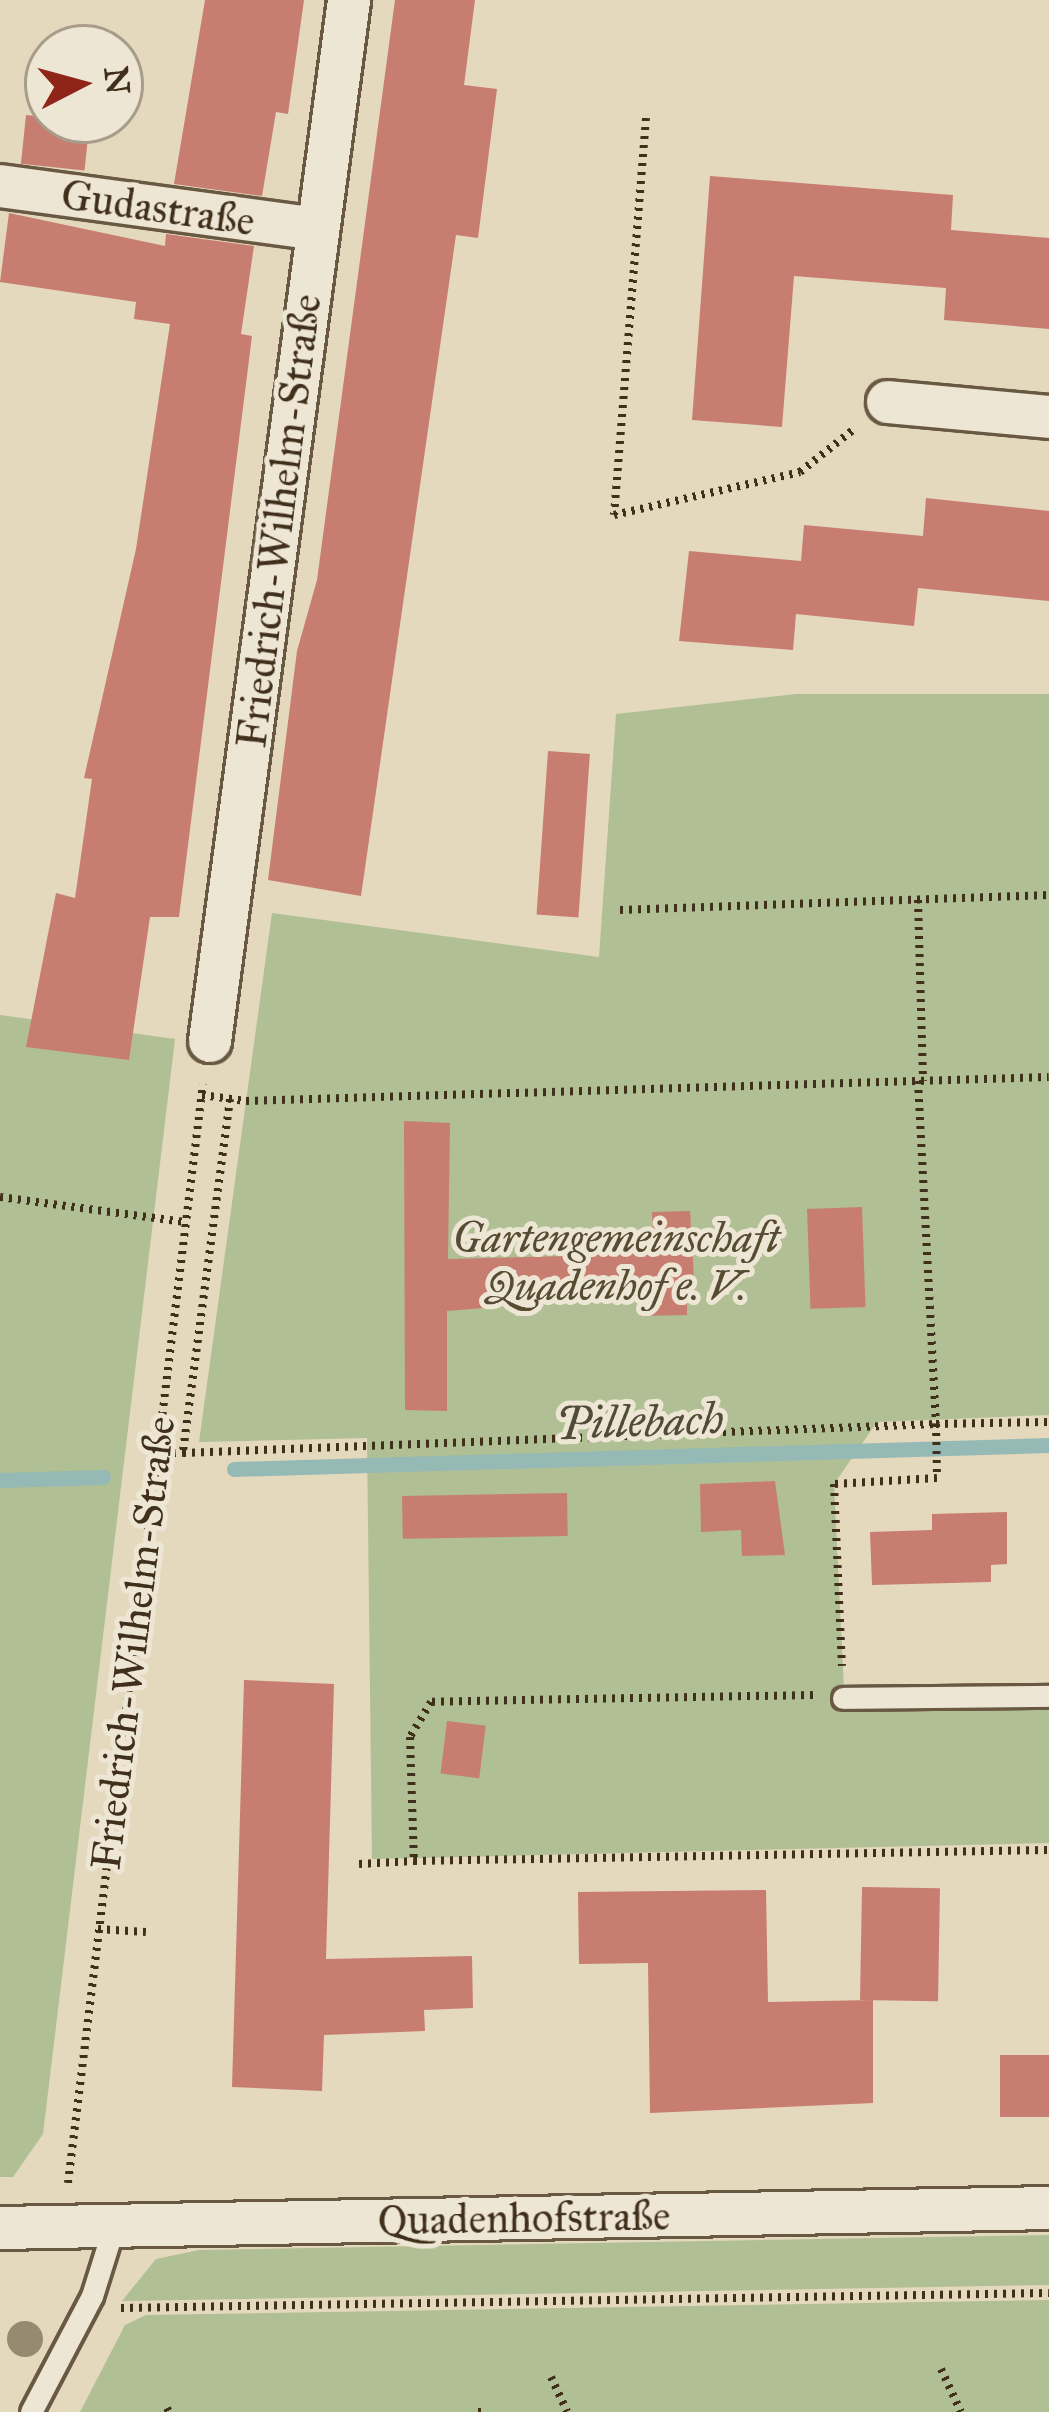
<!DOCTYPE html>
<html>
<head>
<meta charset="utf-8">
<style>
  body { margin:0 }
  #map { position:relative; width:1049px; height:2412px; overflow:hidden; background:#e4d8bd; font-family:"IM FELL Great Primer",serif }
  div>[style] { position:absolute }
  .green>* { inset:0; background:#b0bf94 }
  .stream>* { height:15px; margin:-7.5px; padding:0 7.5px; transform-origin:7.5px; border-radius:7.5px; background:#95b9b5 }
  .building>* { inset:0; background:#c87d71; transform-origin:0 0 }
  .path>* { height:8px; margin-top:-4px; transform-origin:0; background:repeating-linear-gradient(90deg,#402f1a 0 3px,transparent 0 9px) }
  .roads { filter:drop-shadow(3px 0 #695943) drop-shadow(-3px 0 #695943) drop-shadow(0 3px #695943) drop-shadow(0 -3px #695943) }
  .service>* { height:21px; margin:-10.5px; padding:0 10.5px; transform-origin:10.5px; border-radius:10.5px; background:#ede6d4 }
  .minor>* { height:42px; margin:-21px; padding:0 21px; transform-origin:21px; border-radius:21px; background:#ede6d4 }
  .trees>* { width:36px; height:36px; margin:-18px; border-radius:50%; background:#968b71 }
  span { translate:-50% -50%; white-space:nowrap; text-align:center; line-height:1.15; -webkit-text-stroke:10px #ede6d4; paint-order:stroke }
  .street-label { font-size:42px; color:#402f1a }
  .park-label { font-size:42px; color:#564c32; font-style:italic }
  .water-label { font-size:45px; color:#514b39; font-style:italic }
  .north { position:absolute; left:24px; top:24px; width:120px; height:120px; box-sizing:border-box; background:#ede6d4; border:3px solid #a89d8a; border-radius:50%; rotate:84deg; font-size:33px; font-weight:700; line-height:48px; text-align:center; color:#402f1a }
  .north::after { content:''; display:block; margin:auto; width:42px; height:54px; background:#8f2418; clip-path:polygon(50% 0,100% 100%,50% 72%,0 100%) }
</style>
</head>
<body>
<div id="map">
  <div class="green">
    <i style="clip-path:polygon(796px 694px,1049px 694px,1049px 1415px,877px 1422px,834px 1484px,844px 1689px,863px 1709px,1049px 1704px,1049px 1843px,372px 1859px,367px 1438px,199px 1442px,272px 913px,599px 957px,616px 714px)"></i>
    <i style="clip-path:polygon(0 1015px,175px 1039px,43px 2134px,13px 2177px,0 2177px)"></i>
    <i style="clip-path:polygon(1049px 2235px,1049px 2285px,122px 2301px,156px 2259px,199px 2250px)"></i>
    <i style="clip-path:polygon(1049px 2300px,1049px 2412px,80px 2412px,125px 2325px,146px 2315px)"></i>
  </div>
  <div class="stream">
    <i style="left:234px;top:1469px;width:815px;rotate:-1.69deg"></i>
    <i style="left:0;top:1480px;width:103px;rotate:-1.7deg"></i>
  </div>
  <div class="building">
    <i style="clip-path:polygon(205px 0,304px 0,288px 114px,276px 112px,262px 196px,174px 184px)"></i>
    <i style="clip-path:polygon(395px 0,475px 0,464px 85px,497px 89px,478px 238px,456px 235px,361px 896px,268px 880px,297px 651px,317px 580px)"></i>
    <i style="left:26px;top:115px;width:64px;height:49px;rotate:6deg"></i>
    <i style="clip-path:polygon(710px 176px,953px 195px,951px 230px,1049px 238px,1049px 329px,944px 320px,946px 288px,794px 276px,782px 427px,692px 420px)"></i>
    <i style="clip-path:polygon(9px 213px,165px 246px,166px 234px,254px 246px,241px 334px,252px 336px,179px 917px,150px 917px,129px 1060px,26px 1047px,56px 893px,75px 898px,92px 779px,84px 778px,136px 549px,170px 324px,134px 319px,136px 302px,0 282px)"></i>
    <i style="clip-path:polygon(926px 498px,1049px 511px,1049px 601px,918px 588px,914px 626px,796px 614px,793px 650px,679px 641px,689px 551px,801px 561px,804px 525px,923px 536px)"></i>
    <i style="left:548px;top:751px;width:42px;height:164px;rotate:4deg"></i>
    <i style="clip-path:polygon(404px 1121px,450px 1123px,448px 1259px,570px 1256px,569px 1238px,653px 1233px,652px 1212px,690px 1211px,695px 1295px,687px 1295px,687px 1315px,640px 1316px,639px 1295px,447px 1311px,447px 1411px,405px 1410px)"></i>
    <i style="left:862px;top:1207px;width:100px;height:55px;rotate:88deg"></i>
    <i style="clip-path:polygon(775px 1481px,785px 1555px,742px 1556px,741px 1530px,701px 1532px,700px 1484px)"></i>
    <i style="left:567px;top:1493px;width:43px;height:165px;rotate:89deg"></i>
    <i style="clip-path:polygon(1007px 1512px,1007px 1564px,991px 1565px,991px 1582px,872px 1585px,870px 1532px,932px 1530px,932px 1514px)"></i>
    <i style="clip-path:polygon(244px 1680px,334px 1684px,326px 1959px,472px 1956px,473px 2008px,424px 2010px,425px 2031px,324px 2035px,322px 2091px,232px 2087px)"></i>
    <i style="left:447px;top:1721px;width:39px;height:53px;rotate:7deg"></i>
    <i style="left:862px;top:1887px;width:78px;height:113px;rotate:1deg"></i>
    <i style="clip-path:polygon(766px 1890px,768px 2002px,873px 2000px,873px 2103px,650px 2113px,648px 1963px,579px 1964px,578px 1892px)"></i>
    <i style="left:1049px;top:2055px;width:62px;height:49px;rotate:90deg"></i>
  </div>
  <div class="path">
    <i style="left:646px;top:118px;width:398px;rotate:94.6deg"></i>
    <i style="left:614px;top:515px;width:191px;rotate:-13deg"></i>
    <i style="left:800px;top:472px;width:69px;rotate:-38.5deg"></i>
    <i style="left:918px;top:900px;width:181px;rotate:88.4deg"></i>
    <i style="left:620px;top:910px;width:429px;rotate:-2deg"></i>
    <i style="left:918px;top:1081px;width:343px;rotate:87deg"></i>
    <i style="left:936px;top:1424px;width:113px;rotate:-1deg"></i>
    <i style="left:202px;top:1095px;width:44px;rotate:7.8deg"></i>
    <i style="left:246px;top:1101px;width:803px;rotate:-1.71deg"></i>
    <i style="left:230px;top:1099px;width:357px;rotate:97.6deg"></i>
    <i style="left:183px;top:1453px;width:754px;rotate:-2.21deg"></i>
    <i style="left:936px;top:1424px;width:54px;rotate:88.9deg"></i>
    <i style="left:937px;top:1478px;width:103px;rotate:176.7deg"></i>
    <i style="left:834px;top:1484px;width:182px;rotate:87.5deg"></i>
    <i style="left:0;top:1197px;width:188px;rotate:7.7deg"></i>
    <i style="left:155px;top:1453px;width:28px"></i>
    <i style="left:813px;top:1695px;width:382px;rotate:179deg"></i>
    <i style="left:431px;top:1702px;width:41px;rotate:121deg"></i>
    <i style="left:410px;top:1737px;width:124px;rotate:88.2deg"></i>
    <i style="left:414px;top:1861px;width:635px;rotate:-0.99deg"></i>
    <i style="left:359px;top:1864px;width:55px;rotate:-3.1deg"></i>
    <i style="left:98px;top:1929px;width:48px;rotate:3.6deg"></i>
    <i style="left:68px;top:2183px;width:1107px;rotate:-83deg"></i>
    <i style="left:121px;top:2308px;width:928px;rotate:-0.93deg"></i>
    <i style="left:941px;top:2369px;width:47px;rotate:65.1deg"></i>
    <i style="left:551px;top:2377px;width:38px;rotate:65deg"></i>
    <i style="left:167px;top:2408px;width:4px;rotate:63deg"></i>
    <i style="left:478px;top:2412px;width:9px"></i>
  </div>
  <div class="roads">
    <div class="service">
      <i style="left:843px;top:1698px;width:206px;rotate:-0.6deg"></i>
      <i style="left:31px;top:2412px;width:131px;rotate:-62.3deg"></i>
      <i style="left:92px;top:2296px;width:73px;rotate:-72.6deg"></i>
    </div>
    <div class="minor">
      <i style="left:0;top:186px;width:320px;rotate:7.7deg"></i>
      <i style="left:888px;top:402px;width:162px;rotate:5.3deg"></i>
      <i style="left:210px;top:1041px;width:1050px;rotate:-82.39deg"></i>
      <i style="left:0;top:2228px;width:1049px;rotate:-1.09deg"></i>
    </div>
  </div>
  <div class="trees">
    <i style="left:25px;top:2339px"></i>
  </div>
  <div class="street-label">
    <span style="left:158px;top:208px;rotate:8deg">Gudastraße</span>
    <span style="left:279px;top:521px;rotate:-83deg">Friedrich-Wilhelm-Straße</span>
    <span style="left:133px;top:1643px;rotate:-83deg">Friedrich-Wilhelm-Straße</span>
    <span style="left:524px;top:2218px;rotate:-1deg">Quadenhofstraße</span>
  </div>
  <div class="park-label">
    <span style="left:616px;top:1262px">Gartengemeinschaft<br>Quadenhof e. V.</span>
  </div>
  <div class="water-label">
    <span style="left:640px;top:1421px;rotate:-2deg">Pillebach</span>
  </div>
  <div class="north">N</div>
</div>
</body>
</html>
